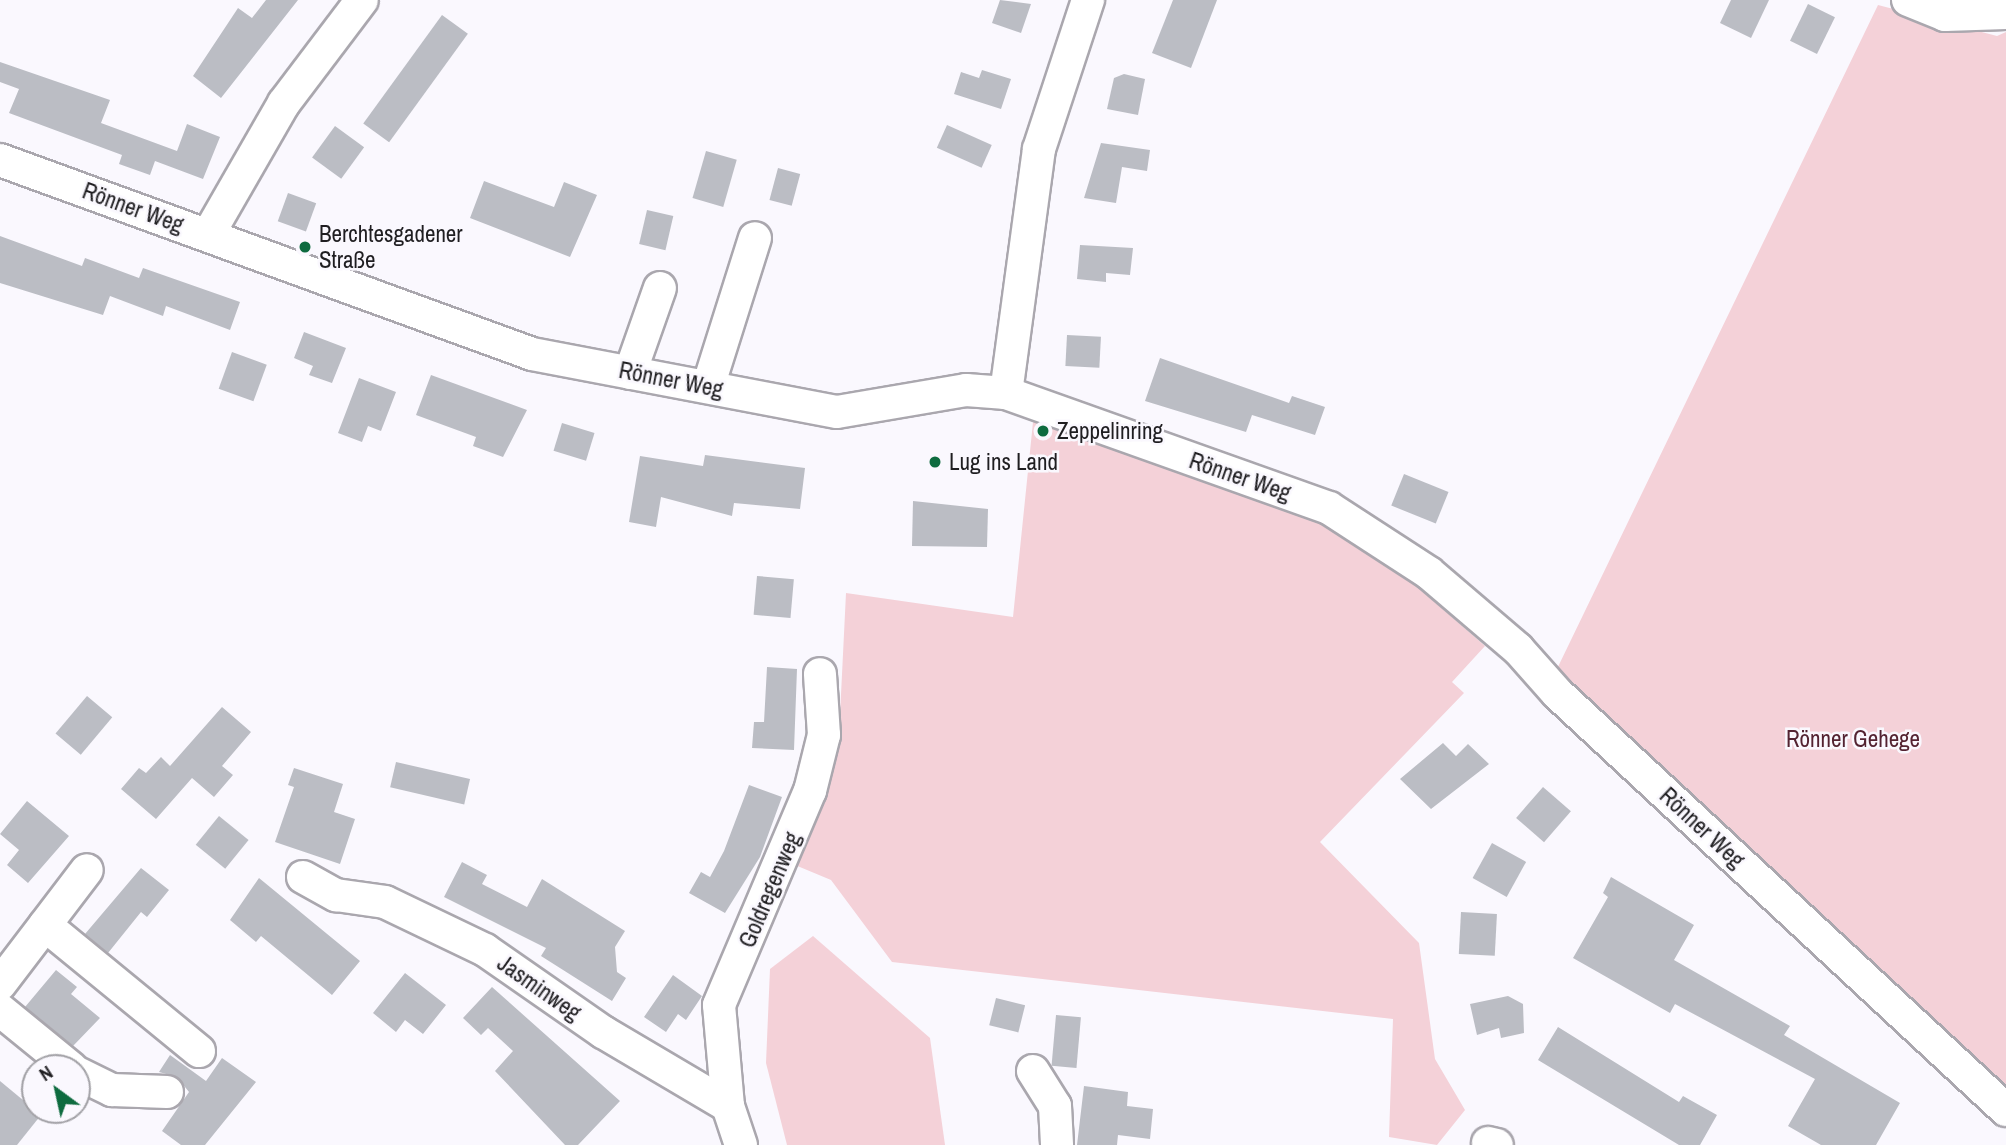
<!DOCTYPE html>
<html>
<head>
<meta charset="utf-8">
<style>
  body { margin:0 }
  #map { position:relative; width:2006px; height:1145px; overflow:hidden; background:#faf8fe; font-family:"Archivo Narrow",sans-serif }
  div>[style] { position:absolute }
  .green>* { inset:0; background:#f4d1d8 }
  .building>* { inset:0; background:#bbbdc4; transform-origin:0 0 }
  .roads { filter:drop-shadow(2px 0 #aaa7ae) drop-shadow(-2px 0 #aaa7ae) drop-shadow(0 2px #aaa7ae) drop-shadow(0 -2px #aaa7ae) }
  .minor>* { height:32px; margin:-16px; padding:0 16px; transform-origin:16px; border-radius:16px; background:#fff }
  .dots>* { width:19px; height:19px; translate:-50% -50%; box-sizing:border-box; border:4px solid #faf8fe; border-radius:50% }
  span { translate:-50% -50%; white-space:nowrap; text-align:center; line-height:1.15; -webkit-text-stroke:5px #faf8fe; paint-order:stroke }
  .street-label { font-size:23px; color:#1f1e21 }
  .poi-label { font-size:23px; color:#1f1e21 }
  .left { translate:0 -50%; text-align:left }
  .park-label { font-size:23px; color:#542332 }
  .north { position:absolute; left:21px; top:1054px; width:70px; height:70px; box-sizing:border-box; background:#faf8fe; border:2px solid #a2a1a6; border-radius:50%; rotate:327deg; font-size:19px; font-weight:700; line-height:28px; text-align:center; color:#1f1e21 }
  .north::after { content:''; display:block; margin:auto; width:24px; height:32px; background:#0e6b3f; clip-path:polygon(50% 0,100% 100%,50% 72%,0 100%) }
</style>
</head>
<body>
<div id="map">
  <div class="green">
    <i style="clip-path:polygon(1878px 5px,1997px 36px,2006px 32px,2006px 1089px,1555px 673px)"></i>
    <i style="clip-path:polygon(1033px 422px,1322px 523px,1419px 588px,1485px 646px,1452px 682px,1464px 693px,1320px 842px,1419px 943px,1435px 1059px,1465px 1110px,1437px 1145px,1389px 1137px,1393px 1019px,892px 962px,831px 880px,795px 865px,839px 735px,846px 593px,1013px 617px)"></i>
    <i style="clip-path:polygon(813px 936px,930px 1038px,945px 1145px,787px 1145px,766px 1063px,770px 969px)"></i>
  </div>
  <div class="building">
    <i style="clip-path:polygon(266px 0,298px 0,221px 98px,193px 76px,238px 8px,252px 18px)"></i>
    <i style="clip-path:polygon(1000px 0,1031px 4px,1021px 33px,992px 23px)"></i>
    <i style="clip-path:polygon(1173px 0,1217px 0,1191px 68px,1152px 53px)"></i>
    <i style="clip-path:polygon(1731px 0,1769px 0,1751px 38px,1720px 23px)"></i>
    <i style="left:1808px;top:4px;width:30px;height:41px;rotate:26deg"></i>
    <i style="left:442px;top:15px;width:32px;height:134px;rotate:36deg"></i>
    <i style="clip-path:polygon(0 62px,110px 100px,101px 123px,177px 151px,187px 124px,220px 137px,203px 179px,155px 161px,150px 175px,119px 164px,122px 155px,9px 113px,19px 89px,0 82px)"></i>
    <i style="clip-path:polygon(982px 70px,1011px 79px,1001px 109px,954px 94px,961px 72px,979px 78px)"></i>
    <i style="clip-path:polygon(1124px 74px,1145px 79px,1138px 115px,1107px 109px,1114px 78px)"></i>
    <i style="left:947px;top:125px;width:49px;height:25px;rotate:24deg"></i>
    <i style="left:335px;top:126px;width:36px;height:39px;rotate:36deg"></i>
    <i style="clip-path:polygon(1101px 143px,1150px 150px,1147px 171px,1122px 167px,1116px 203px,1084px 198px)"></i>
    <i style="left:706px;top:151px;width:32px;height:49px;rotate:16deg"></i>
    <i style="left:778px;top:168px;width:23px;height:33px;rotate:15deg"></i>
    <i style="clip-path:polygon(484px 181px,554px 207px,564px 182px,597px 195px,570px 257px,470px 218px)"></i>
    <i style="left:288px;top:193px;width:30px;height:30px;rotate:20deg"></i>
    <i style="left:647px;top:210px;width:27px;height:35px;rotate:13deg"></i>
    <i style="clip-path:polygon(0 236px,82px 266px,85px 258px,139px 278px,143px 268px,240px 302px,230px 330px,166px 306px,163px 316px,110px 296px,103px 315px,0 283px)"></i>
    <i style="clip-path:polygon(1080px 245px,1133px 248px,1130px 275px,1106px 273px,1106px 282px,1077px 279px)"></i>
    <i style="clip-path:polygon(304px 332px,346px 348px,332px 383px,309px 375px,313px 366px,294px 358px)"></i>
    <i style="left:1067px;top:335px;width:34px;height:31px;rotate:3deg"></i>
    <i style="left:232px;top:352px;width:37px;height:39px;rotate:20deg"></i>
    <i style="clip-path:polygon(1160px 358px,1289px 403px,1292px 396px,1325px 407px,1315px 435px,1252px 415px,1246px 432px,1145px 401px)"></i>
    <i style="clip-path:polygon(431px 375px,527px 410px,503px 457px,473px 446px,476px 437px,416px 415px)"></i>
    <i style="clip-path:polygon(359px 378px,396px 392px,381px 431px,368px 426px,362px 442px,338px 433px)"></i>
    <i style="left:562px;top:423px;width:34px;height:29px;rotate:17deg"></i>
    <i style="clip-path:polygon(705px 455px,805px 468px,800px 509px,734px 503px,732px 516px,661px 497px,656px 527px,629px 522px,640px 456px,703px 466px)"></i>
    <i style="left:1404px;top:474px;width:48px;height:34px;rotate:22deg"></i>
    <i style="clip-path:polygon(913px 501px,988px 509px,987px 547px,912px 546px)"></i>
    <i style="left:757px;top:576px;width:37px;height:39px;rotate:5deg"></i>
    <i style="clip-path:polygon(767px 667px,797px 669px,794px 750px,752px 748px,754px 722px,764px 722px)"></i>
    <i style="left:87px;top:696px;width:33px;height:49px;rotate:40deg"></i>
    <i style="clip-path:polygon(222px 707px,251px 732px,222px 766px,233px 775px,214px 797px,192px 778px,156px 819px,121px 789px,139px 768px,146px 773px,161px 757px,170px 766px)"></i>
    <i style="clip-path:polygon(1443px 743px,1456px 756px,1468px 744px,1489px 764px,1431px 809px,1400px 779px)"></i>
    <i style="left:396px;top:762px;width:76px;height:26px;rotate:13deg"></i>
    <i style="clip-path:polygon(294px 768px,343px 784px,334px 812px,355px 819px,340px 864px,275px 842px,294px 787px,288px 785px)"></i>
    <i style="clip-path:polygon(749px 785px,782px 797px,760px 857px,725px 913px,689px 893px,701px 872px,710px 877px,724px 851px)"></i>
    <i style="left:1543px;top:787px;width:37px;height:41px;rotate:41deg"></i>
    <i style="clip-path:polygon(27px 801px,69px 836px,28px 883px,7px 865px,19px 850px,0 834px)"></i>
    <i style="left:219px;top:816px;width:38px;height:37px;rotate:39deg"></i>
    <i style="left:1492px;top:843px;width:39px;height:40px;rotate:29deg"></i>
    <i style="clip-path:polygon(462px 862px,487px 875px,482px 884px,527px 907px,542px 879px,625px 931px,615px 947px,617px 972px,626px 978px,612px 1001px,541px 956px,546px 948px,444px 897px)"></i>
    <i style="clip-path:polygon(141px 868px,169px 890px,147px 917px,141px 912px,108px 953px,85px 934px)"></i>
    <i style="clip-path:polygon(1611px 877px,1694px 925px,1674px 960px,1790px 1026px,1784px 1035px,1900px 1103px,1876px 1145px,1821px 1145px,1788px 1126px,1815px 1079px,1675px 1004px,1670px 1013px,1573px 958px,1608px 897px,1603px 893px)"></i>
    <i style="clip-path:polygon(259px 878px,360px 961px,332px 995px,261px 936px,256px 942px,230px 920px)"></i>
    <i style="left:1461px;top:912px;width:36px;height:42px;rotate:3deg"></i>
    <i style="clip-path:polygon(56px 970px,77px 987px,71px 994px,100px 1018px,73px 1046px,25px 1007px)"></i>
    <i style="clip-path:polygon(405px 973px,446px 1005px,423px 1034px,405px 1020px,396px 1032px,373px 1013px)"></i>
    <i style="clip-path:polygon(673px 975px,702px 996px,686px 1020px,678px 1014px,666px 1032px,644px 1017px)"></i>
    <i style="clip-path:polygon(492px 987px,620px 1101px,578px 1145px,565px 1145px,495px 1071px,513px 1051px,488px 1028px,481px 1035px,463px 1018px)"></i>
    <i style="clip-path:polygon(1508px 996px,1523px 1004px,1524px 1033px,1501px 1038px,1499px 1028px,1477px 1035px,1470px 1004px)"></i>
    <i style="left:996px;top:998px;width:30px;height:28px;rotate:14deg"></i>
    <i style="left:1056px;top:1015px;width:25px;height:51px;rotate:5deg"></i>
    <i style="clip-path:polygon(1558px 1027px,1679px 1102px,1683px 1096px,1717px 1115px,1700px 1145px,1679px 1145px,1538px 1060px)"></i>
    <i style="clip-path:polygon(170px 1055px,206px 1081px,222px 1058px,256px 1082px,205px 1145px,181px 1145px,162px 1131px,189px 1092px,177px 1077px,159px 1072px)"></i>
    <i style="clip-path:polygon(0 1081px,41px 1115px,17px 1145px,0 1145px)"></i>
    <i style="clip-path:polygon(1084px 1086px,1128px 1092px,1127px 1106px,1153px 1109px,1150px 1139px,1118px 1135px,1117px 1145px,1077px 1145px)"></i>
  </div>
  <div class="roads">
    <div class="minor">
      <i style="left:1908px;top:0;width:40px;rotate:22deg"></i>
      <i style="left:1945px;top:15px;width:61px;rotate:-1.9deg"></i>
      <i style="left:0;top:160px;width:566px;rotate:20.03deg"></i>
      <i style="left:532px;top:354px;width:310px;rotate:10.8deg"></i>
      <i style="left:837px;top:412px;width:131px;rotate:-9.7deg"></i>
      <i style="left:966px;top:390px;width:40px;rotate:4.3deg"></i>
      <i style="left:1006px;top:393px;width:343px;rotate:19.6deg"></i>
      <i style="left:1329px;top:508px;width:119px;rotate:33deg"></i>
      <i style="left:1429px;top:573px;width:117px;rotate:40.5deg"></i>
      <i style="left:1518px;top:649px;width:59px;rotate:48.4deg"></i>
      <i style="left:1557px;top:693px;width:613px;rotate:42.88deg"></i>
      <i style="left:208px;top:235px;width:152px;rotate:-60.1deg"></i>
      <i style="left:284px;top:103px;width:129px;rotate:-52.9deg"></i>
      <i style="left:630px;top:373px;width:90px;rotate:-70.6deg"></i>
      <i style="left:708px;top:387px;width:156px;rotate:-72.5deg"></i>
      <i style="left:1006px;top:393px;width:246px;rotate:-82.3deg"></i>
      <i style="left:1039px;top:149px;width:157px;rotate:-71.8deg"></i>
      <i style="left:303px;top:877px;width:38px;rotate:29deg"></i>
      <i style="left:336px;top:895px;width:49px;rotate:8.1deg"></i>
      <i style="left:385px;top:902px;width:111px;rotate:25.6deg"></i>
      <i style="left:485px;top:950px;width:144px;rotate:34.8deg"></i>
      <i style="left:603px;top:1032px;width:145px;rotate:30.6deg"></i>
      <i style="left:728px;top:1106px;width:41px;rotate:71.6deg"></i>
      <i style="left:45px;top:925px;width:199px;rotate:39.3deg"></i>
      <i style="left:0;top:984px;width:143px;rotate:-52.7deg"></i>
      <i style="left:0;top:1010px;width:92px;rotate:39.2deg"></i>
      <i style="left:1033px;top:1071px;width:41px;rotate:57.8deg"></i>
      <i style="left:1055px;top:1106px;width:39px;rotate:87deg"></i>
      <i style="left:77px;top:1073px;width:39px;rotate:26deg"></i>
      <i style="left:112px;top:1090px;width:55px;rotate:2.1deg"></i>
      <i style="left:728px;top:1106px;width:101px;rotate:-95.1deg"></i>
      <i style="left:719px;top:1005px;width:233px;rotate:-67deg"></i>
      <i style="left:810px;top:791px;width:58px;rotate:-76deg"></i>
      <i style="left:824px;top:735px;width:61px;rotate:-93.8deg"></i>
      <i style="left:1488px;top:1143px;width:9px;rotate:13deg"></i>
    </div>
  </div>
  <div class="dots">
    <i style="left:305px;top:247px;background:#0e6b3f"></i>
    <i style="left:1043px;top:431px;background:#0e6b3f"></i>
    <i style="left:935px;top:462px;background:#0e6b3f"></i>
  </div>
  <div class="street-label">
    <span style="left:133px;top:208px;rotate:20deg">Rönner Weg</span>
    <span style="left:671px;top:380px;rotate:11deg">Rönner Weg</span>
    <span style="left:1240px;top:477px;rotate:19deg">Rönner Weg</span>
    <span style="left:1702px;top:828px;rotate:43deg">Rönner Weg</span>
    <span style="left:770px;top:890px;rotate:-67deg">Goldregenweg</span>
    <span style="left:539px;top:988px;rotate:35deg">Jasminweg</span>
  </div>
  <div class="poi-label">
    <span class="left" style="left:319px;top:247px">Berchtesgadener<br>Straße</span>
    <span class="left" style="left:1057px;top:431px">Zeppelinring</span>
    <span class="left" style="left:949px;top:462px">Lug ins Land</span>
  </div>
  <div class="park-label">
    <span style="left:1853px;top:739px">Rönner Gehege</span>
  </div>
  <div class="north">N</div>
</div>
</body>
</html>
